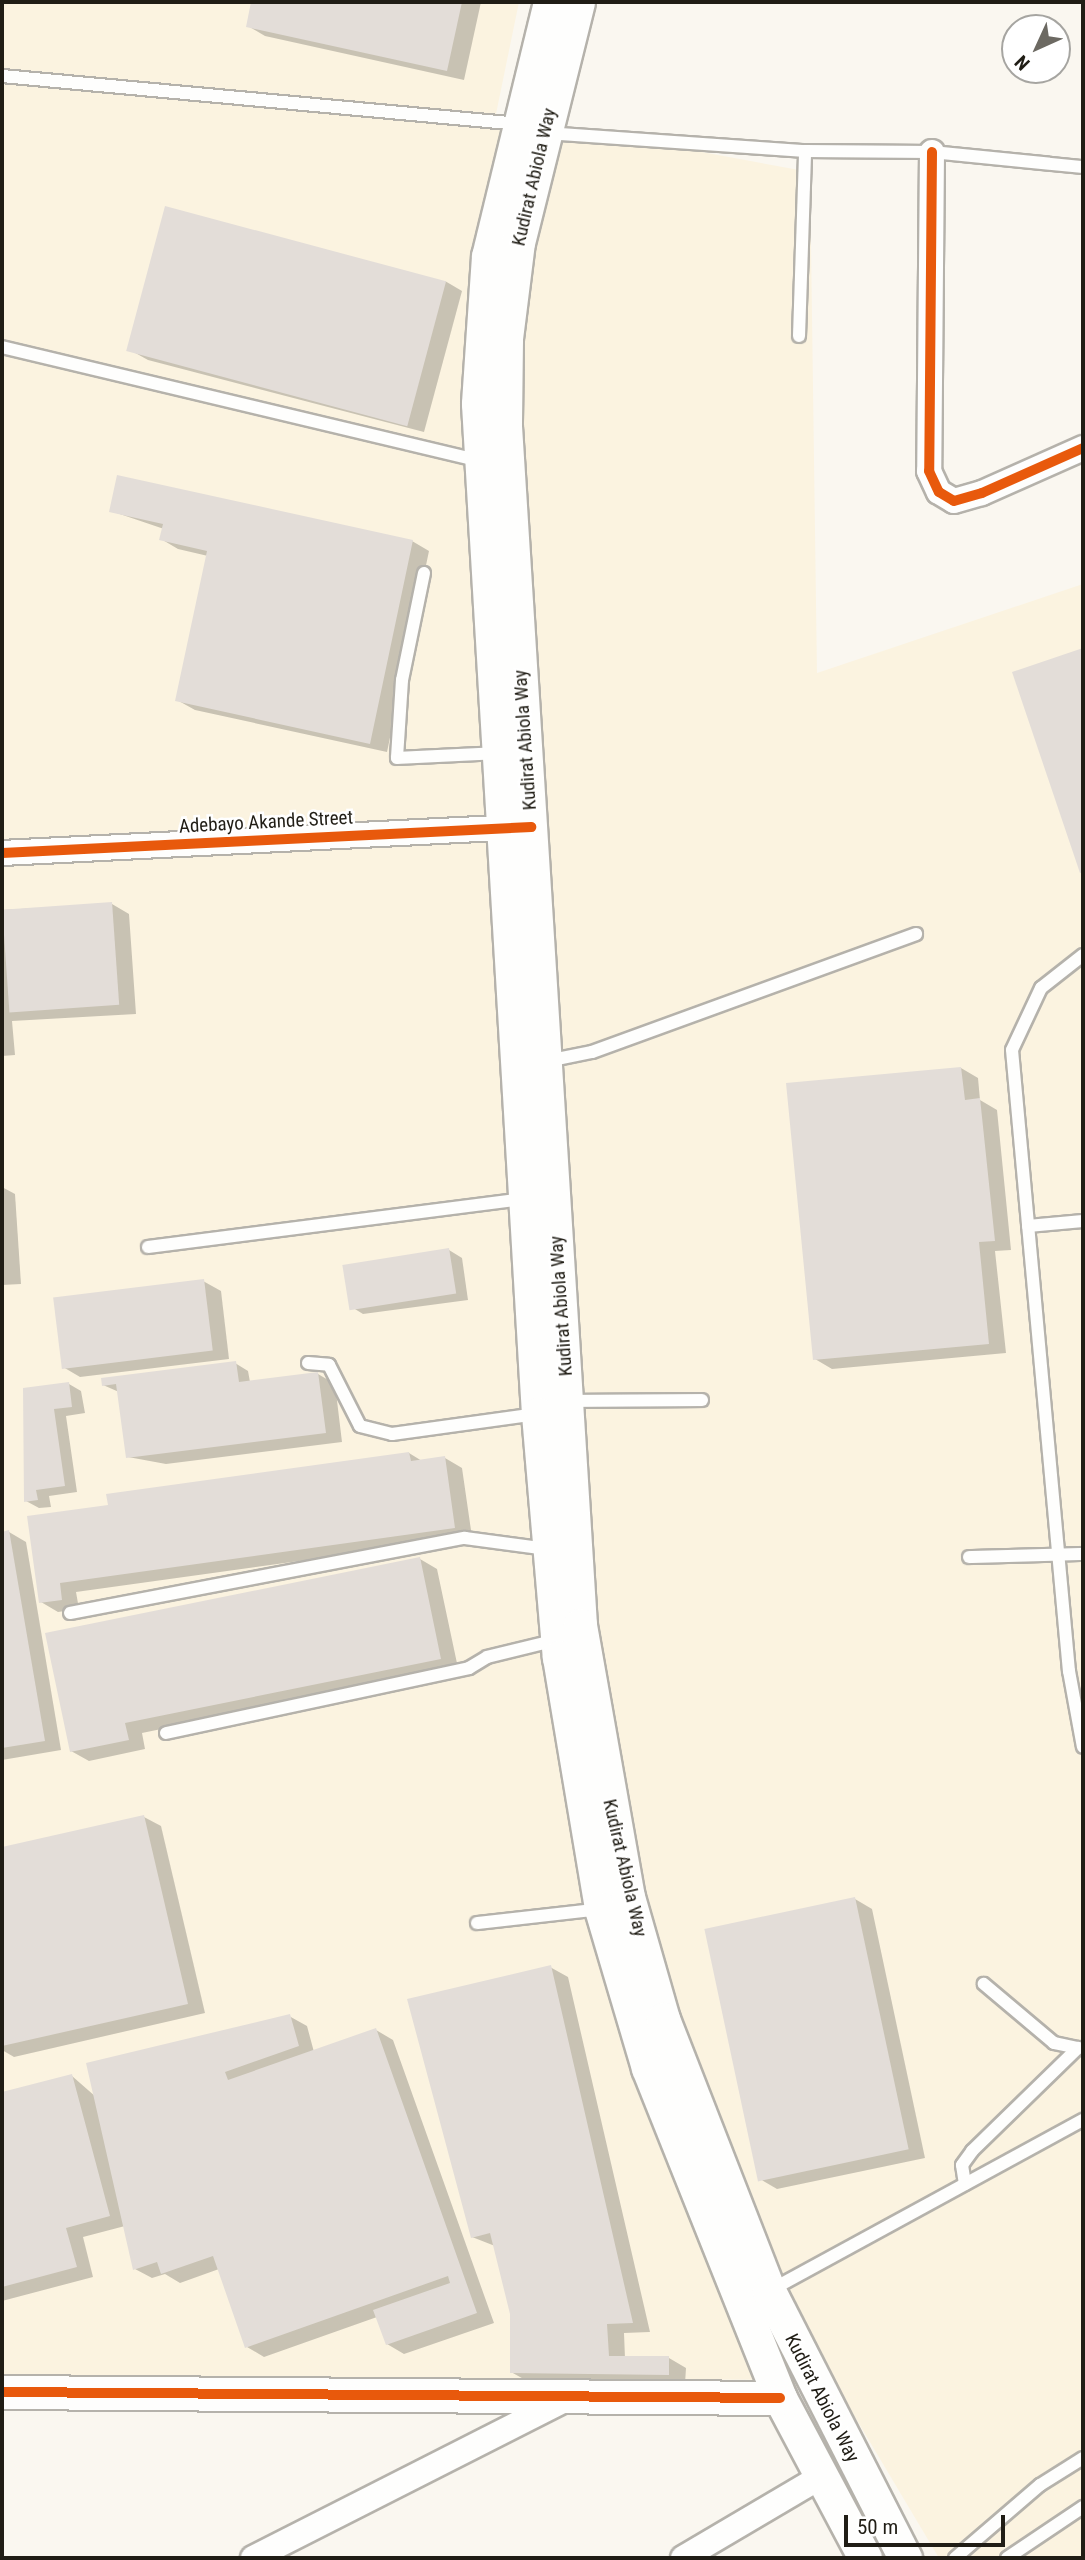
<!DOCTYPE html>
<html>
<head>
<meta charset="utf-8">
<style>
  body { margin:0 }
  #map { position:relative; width:1085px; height:2560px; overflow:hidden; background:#faf7f0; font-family:"Roboto Condensed",sans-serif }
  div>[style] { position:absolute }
  .built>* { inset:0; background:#fbf3e0 }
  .shadow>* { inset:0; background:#0003 }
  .building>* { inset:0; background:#e3ddd8; transform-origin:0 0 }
  .roads { filter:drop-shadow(2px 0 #b5b2ab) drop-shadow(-2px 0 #b5b2ab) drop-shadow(0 2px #b5b2ab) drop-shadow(0 -2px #b5b2ab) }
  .lane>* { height:12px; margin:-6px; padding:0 6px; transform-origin:6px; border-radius:6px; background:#fefefd }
  .street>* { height:24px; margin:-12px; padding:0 12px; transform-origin:12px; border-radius:12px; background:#fefefd }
  .secondary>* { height:33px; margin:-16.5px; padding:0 16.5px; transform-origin:16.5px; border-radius:16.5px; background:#fefefd }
  .cycleway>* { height:10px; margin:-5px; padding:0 5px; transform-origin:5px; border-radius:5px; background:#e8590c }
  span { translate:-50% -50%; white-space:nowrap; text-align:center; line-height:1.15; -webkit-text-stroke:5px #fff; paint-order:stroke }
  .street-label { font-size:19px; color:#201d15 }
  .frame { position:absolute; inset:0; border:4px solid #201d15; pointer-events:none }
  .north { position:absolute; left:1001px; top:14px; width:70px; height:70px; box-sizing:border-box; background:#fff; border:2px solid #a6a5a1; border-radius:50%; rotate:225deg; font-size:19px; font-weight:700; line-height:28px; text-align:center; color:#201d15 }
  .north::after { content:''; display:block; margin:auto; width:24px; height:32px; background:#6c6962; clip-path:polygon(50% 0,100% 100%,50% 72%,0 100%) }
  .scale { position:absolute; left:844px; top:2515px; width:161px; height:32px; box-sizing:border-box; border:4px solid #201d15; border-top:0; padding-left:9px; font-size:21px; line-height:24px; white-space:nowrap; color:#201d15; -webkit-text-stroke:5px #fff; paint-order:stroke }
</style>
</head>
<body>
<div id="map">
  <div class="built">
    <i style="clip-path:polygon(2px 2px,519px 2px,496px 114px,810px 172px,817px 673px,1083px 584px,1083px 2558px,939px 2558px,833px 2380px,2px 2376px)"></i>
  </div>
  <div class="shadow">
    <i style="clip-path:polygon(253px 2px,481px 2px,464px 80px,265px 36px,248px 26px)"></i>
    <i style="clip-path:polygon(445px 281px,462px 291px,424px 432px,148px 360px,130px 350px)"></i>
    <i style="clip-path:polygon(111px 511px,412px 541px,429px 551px,387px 752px,195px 710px,177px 700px,208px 556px,178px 549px,161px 539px,164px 529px)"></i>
    <i style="clip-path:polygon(1083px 650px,1083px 872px,1014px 673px)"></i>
    <i style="clip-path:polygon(112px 904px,129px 914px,136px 1014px,12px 1021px,15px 1055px,2px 1056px,2px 910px)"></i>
    <i style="clip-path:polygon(961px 1068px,978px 1078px,980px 1100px,997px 1110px,1011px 1250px,995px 1251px,1006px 1353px,832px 1369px,815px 1359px)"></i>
    <i style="clip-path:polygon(2px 1187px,15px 1194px,21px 1284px,2px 1285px)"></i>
    <i style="clip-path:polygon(449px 1250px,462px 1258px,468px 1300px,363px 1314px,350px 1306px)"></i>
    <i style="clip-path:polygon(203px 1281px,221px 1291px,229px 1359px,80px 1377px,63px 1367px)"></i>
    <i style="clip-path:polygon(235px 1363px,248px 1371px,250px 1382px,318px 1374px,335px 1384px,342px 1442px,166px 1464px,128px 1457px,119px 1392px,103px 1385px)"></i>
    <i style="clip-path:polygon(69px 1384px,81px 1391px,85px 1413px,66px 1416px,77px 1492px,49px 1496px,51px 1507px,39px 1508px,26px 1501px,25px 1390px)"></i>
    <i style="clip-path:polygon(409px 1453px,422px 1461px,445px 1458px,462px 1468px,472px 1537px,76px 1592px,79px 1609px,58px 1612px,41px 1602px,109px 1506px)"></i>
    <i style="clip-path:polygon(9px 1532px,26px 1542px,61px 1750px,2px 1760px,2px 1533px)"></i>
    <i style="clip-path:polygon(420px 1559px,437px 1569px,458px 1668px,142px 1733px,145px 1749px,89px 1761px,71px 1751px)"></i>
    <i style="clip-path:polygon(144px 1817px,161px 1826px,205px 2013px,14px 2057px,2px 2050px,2px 1849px)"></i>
    <i style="clip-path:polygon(855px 1899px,872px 1909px,925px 2158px,777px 2189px,760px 2179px)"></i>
    <i style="clip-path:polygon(550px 1967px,568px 1977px,650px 2332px,624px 2333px,625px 2358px,669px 2358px,686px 2368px,685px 2384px,529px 2382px,511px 2372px,512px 2314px,495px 2246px,472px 2237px)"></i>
    <i style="clip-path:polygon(289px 2016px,307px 2026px,314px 2052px,376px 2030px,393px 2040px,494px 2323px,404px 2354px,387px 2344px,377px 2317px,264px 2357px,247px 2347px,219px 2269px,180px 2283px,165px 2274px,152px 2278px,135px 2269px,125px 2226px,83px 2237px,93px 2277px,2px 2301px,2px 2094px,72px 2076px,96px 2097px)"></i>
  </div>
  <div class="building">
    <i style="clip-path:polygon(251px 2px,462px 2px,447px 71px,246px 27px)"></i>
    <i style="left:165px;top:206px;width:291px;height:150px;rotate:15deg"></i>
    <i style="clip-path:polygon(117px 475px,413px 540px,370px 744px,175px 701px,207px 551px,159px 540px,163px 524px,109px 512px)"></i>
    <i style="clip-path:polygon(1083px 648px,1083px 872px,1080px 873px,1012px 672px)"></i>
    <i style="left:112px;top:902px;width:103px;height:110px;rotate:86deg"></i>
    <i style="clip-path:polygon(961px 1067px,965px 1100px,980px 1098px,995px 1241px,979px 1242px,989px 1344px,813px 1360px,786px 1083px)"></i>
    <i style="left:449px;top:1248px;width:46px;height:108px;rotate:81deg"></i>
    <i style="left:204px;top:1279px;width:72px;height:152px;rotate:83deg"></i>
    <i style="clip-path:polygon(236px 1361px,239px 1382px,318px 1372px,326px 1433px,126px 1458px,116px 1384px,102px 1386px,101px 1378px)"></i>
    <i style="clip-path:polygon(69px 1382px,72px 1407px,54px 1409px,65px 1486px,36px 1490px,38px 1500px,24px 1502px,23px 1388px)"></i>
    <i style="clip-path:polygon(409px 1452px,411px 1461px,445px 1456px,455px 1528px,60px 1583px,62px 1600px,39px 1603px,27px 1516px,108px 1505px,106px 1494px)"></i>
    <i style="clip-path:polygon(9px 1530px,45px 1741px,2px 1748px,2px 1532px)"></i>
    <i style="clip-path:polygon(420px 1557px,441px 1659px,125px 1723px,129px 1740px,70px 1752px,45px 1633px)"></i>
    <i style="clip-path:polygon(144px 1815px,188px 2004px,2px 2046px,2px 1847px)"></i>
    <i style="left:855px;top:1897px;width:258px;height:154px;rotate:78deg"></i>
    <i style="clip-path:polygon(551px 1965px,633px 2323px,607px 2324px,609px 2356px,669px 2356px,669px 2375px,510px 2373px,510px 2314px,490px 2233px,471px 2238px,407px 1999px)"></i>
    <i style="clip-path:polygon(290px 2014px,299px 2046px,225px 2072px,228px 2080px,376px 2028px,477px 2313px,386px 2345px,373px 2310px,450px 2283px,448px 2276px,245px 2348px,213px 2256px,161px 2274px,157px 2262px,133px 2270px,86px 2063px)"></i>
    <i style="clip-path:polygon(72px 2074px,110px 2216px,66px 2228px,77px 2267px,2px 2287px,2px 2092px)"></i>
  </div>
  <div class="roads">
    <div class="lane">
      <i style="left:2px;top:76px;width:519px;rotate:5.3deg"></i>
      <i style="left:546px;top:133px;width:260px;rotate:4deg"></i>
      <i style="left:805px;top:151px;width:127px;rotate:0.5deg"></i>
      <i style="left:932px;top:152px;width:152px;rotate:5.7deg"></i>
      <i style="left:799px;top:336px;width:185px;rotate:-88.1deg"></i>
      <i style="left:2px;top:347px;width:492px;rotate:13.4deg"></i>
      <i style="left:424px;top:573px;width:109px;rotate:101.6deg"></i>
      <i style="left:402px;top:680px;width:78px;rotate:93.7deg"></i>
      <i style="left:397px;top:758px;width:102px;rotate:-2.8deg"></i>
      <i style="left:1083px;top:955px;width:53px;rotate:141.8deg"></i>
      <i style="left:1041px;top:988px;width:68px;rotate:115.1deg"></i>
      <i style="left:1012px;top:1050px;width:624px;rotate:84.76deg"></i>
      <i style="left:1069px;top:1671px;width:77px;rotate:79.6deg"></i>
      <i style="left:547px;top:1061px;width:46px;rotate:-11.3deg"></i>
      <i style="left:592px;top:1052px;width:345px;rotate:-20deg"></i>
      <i style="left:1028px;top:1226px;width:55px;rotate:-5.2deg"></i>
      <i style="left:148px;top:1247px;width:379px;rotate:-7.3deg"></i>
      <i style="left:308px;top:1363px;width:21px;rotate:5deg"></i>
      <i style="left:329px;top:1365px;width:68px;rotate:63.1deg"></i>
      <i style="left:360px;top:1426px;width:33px;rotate:14deg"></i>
      <i style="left:392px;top:1434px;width:146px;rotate:-7.9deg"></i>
      <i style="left:567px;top:1401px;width:135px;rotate:-0.4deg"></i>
      <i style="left:969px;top:1557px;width:114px;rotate:-1.5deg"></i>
      <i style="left:70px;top:1613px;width:402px;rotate:-10.8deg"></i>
      <i style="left:465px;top:1538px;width:83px;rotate:7.6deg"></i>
      <i style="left:166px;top:1733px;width:310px;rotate:-12.1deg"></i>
      <i style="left:469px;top:1668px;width:21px;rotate:-31deg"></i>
      <i style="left:487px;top:1657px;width:72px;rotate:-13.7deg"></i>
      <i style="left:477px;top:1923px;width:125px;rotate:-6.4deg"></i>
      <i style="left:965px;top:2184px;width:19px;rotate:-99deg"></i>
      <i style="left:962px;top:2165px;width:17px;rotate:-54deg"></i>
      <i style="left:972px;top:2151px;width:148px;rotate:-44.2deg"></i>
      <i style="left:1078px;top:2048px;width:25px;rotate:-168deg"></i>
      <i style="left:1054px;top:2043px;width:92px;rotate:-139.9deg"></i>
      <i style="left:769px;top:2291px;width:358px;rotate:-28.6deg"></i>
      <i style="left:955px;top:2558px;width:112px;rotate:-40.7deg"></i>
      <i style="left:1040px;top:2485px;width:51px;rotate:-32.1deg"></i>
      <i style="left:1007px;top:2558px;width:92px;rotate:-33.9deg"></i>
    </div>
    <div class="street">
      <i style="left:932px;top:152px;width:319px;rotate:90.5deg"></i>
      <i style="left:929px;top:471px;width:23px;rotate:65deg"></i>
      <i style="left:939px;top:492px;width:17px;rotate:31deg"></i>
      <i style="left:954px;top:501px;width:29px;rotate:-16deg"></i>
      <i style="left:982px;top:493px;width:111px;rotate:-24deg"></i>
      <i style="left:2px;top:853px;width:517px;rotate:-2.88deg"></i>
      <i style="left:253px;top:2558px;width:356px;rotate:-26.9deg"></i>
      <i style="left:683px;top:2558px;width:161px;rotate:-30.5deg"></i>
    </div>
    <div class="secondary">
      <i style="left:550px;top:2px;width:261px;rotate:103.7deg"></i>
      <i style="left:488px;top:256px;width:148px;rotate:93.9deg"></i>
      <i style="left:478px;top:404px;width:1012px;rotate:86.6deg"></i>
      <i style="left:538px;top:1414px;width:244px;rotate:85.1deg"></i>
      <i style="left:559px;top:1657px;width:255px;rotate:80.5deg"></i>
      <i style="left:601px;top:1909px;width:166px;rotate:73.5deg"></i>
      <i style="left:648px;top:2068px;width:355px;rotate:68.2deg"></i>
      <i style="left:780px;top:2398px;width:181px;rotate:62deg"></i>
      <i style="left:578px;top:2px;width:247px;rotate:104deg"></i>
      <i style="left:518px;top:242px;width:98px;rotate:97.1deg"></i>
      <i style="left:506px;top:339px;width:87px;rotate:90.7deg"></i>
      <i style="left:505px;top:426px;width:1201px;rotate:86.42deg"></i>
      <i style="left:580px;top:1625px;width:276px;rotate:80deg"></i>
      <i style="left:628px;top:1897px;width:127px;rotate:74deg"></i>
      <i style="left:663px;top:2019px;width:292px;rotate:68.7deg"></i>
      <i style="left:769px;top:2291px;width:300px;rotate:63deg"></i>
      <i style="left:2px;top:2392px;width:778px;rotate:0.44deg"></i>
    </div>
  </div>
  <div class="cycleway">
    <i style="left:932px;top:152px;width:319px;rotate:90.5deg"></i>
    <i style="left:929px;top:471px;width:23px;rotate:65deg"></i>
    <i style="left:939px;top:492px;width:17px;rotate:31deg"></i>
    <i style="left:954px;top:501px;width:29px;rotate:-16deg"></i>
    <i style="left:982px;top:493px;width:111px;rotate:-24deg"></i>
    <i style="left:2px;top:853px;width:530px;rotate:-2.81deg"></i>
    <i style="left:2px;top:2392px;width:778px;rotate:0.44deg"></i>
  </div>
  <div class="street-label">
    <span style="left:534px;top:177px;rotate:-77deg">Kudirat Abiola Way</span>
    <span style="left:525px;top:740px;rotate:-94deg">Kudirat Abiola Way</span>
    <span style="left:266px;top:822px;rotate:-3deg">Adebayo Akande Street</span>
    <span style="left:561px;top:1306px;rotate:-94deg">Kudirat Abiola Way</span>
    <span style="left:625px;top:1868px;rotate:77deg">Kudirat Abiola Way</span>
    <span style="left:822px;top:2398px;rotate:63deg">Kudirat Abiola Way</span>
  </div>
  <div class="frame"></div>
  <div class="north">N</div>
  <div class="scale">50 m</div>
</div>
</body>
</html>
